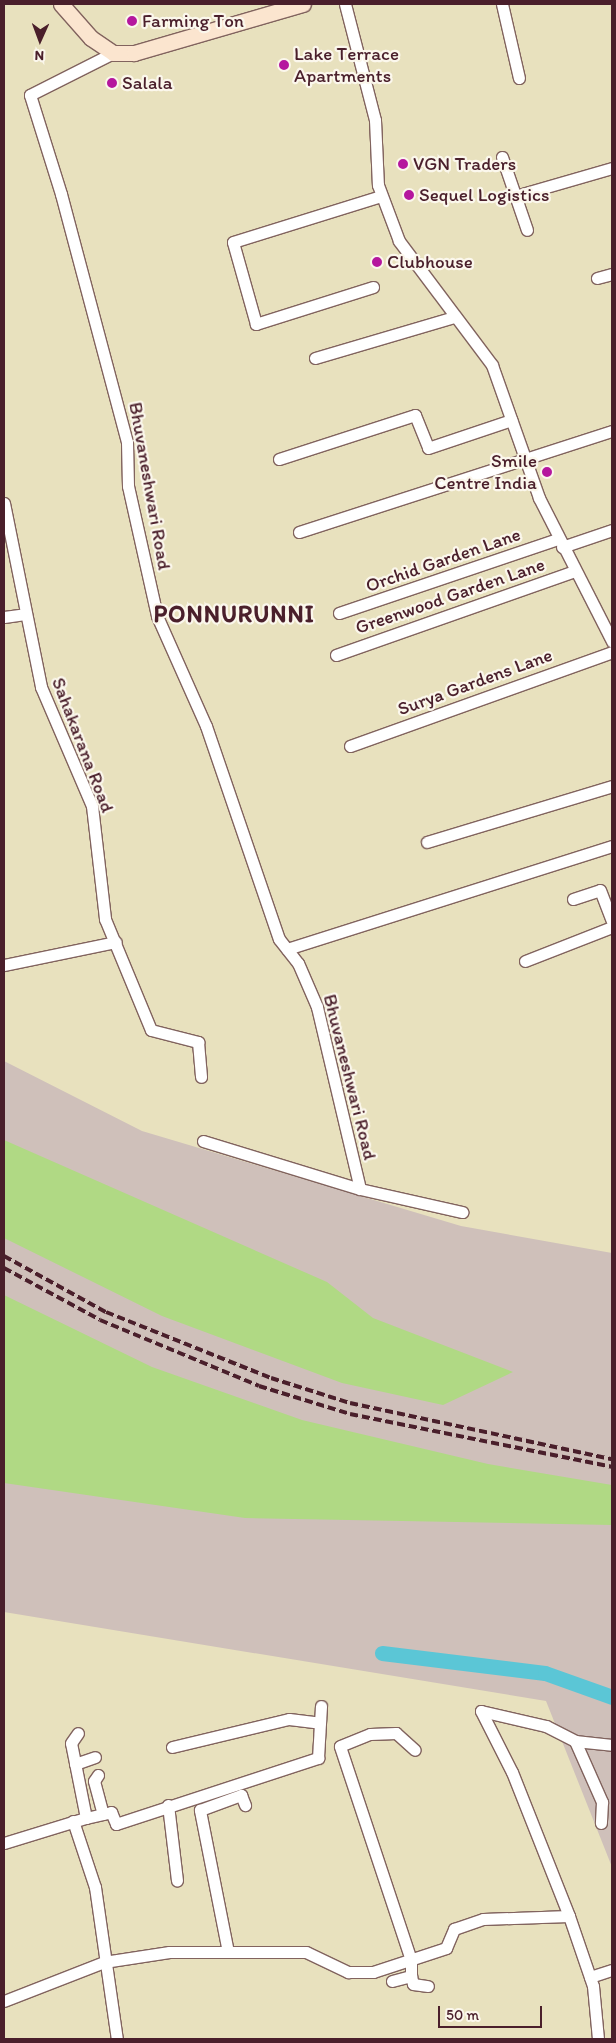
<!DOCTYPE html>
<html>
<head>
<meta charset="utf-8">
<style>
  body { margin:0 }
  #map { position:relative; width:616px; height:2043px; overflow:hidden; background:#e8e1be; font-family:Itim,sans-serif }
  div>[style] { position:absolute }
  .industrial>* { inset:0; background:#cfc0ba }
  .green>* { inset:0; background:#b0d984 }
  .canal>* { height:15px; margin:-7.5px; padding:0 7.5px; transform-origin:7.5px; border-radius:7.5px; background:#5bc6d6 }
  .roads { filter:drop-shadow(1px 0 #81635e) drop-shadow(-1px 0 #81635e) drop-shadow(0 1px #81635e) drop-shadow(0 -1px #81635e) }
  .minor>* { height:11px; margin:-5.5px; padding:0 5.5px; transform-origin:5.5px; border-radius:5.5px; background:#fff }
  .secondary>* { height:15px; margin:-7.5px; padding:0 7.5px; transform-origin:7.5px; border-radius:7.5px; background:#fbe5cf }
  .rail>* { height:4px; margin-top:-2px; transform-origin:0; background:repeating-linear-gradient(90deg,#4a1f2b 0 8px,transparent 0 12px) }
  .dots>* { width:14px; height:14px; translate:-50% -50%; box-sizing:border-box; border:2px solid #fbf7ec; border-radius:50% }
  span { translate:-50% -50%; white-space:nowrap; text-align:center; line-height:1.15; -webkit-text-stroke:4.5px #fbf7ec; paint-order:stroke }
  .poi-label { font-size:19px; color:#4a1f2b }
  .left { translate:0 -50%; text-align:left }
  .right { translate:-100% -50%; text-align:right }
  .street-label { font-size:19px; color:#4a1f2b }
  .district-label { font-size:24px; color:#4a1f2b; font-weight:700; letter-spacing:1px }
  .frame { position:absolute; inset:0; border:5px solid #4a1f2b; pointer-events:none }
  .north { position:absolute; left:15px; top:15px; width:50px; height:50px; -webkit-text-stroke:4px #fbf7ec; paint-order:stroke; rotate:182deg; font-size:14px; font-weight:700; line-height:20px; text-align:center; color:#4a1f2b }
  .north::after { content:''; display:block; margin:auto; width:18px; height:22px; background:#4a1f2b; clip-path:polygon(50% 0,100% 100%,50% 72%,0 100%) }
  .scale { position:absolute; left:438px; top:2006px; width:104px; height:22px; box-sizing:border-box; border:2px solid #4a1f2b; border-top:0; padding-left:6px; font-size:15px; line-height:18px; white-space:nowrap; color:#4a1f2b; -webkit-text-stroke:4px #fbf7ec; paint-order:stroke }
</style>
</head>
<body>
<div id="map">
  <div class="industrial">
    <i style="clip-path:polygon(4px 1061px,142px 1131px,461px 1226px,612px 1253px,612px 1867px,546px 1701px,4px 1612px)"></i>
  </div>
  <div class="green">
    <i style="clip-path:polygon(4px 1140px,327px 1282px,373px 1318px,513px 1372px,443px 1405px,342px 1383px,162px 1316px,4px 1238px)"></i>
    <i style="clip-path:polygon(4px 1295px,152px 1367px,302px 1420px,488px 1464px,612px 1485px,612px 1525px,245px 1518px,4px 1483px)"></i>
  </div>
  <div class="canal">
    <i style="left:382px;top:1653px;width:164px;rotate:7deg"></i>
    <i style="left:545px;top:1673px;width:71px;rotate:19.7deg"></i>
  </div>
  <div class="roads">
    <div class="minor">
      <i style="left:345px;top:4px;width:120px;rotate:75.5deg"></i>
      <i style="left:375px;top:120px;width:65px;rotate:87.4deg"></i>
      <i style="left:378px;top:185px;width:60px;rotate:69.4deg"></i>
      <i style="left:399px;top:241px;width:155px;rotate:53.1deg"></i>
      <i style="left:492px;top:365px;width:141px;rotate:70.5deg"></i>
      <i style="left:539px;top:498px;width:161px;rotate:63deg"></i>
      <i style="left:502px;top:4px;width:76px;rotate:77.1deg"></i>
      <i style="left:113px;top:53px;width:93px;rotate:153.2deg"></i>
      <i style="left:30px;top:95px;width:104px;rotate:72.6deg"></i>
      <i style="left:61px;top:194px;width:257px;rotate:75.1deg"></i>
      <i style="left:127px;top:442px;width:44px;rotate:88.7deg"></i>
      <i style="left:128px;top:486px;width:133px;rotate:77.4deg"></i>
      <i style="left:157px;top:616px;width:120px;rotate:66deg"></i>
      <i style="left:206px;top:726px;width:225px;rotate:71.1deg"></i>
      <i style="left:279px;top:939px;width:31px;rotate:52deg"></i>
      <i style="left:298px;top:963px;width:48px;rotate:66.6deg"></i>
      <i style="left:317px;top:1007px;width:187px;rotate:76.7deg"></i>
      <i style="left:502px;top:157px;width:77px;rotate:71.1deg"></i>
      <i style="left:515px;top:196px;width:101px;rotate:-16.1deg"></i>
      <i style="left:597px;top:278px;width:16px;rotate:-15deg"></i>
      <i style="left:373px;top:287px;width:123px;rotate:162.5deg"></i>
      <i style="left:256px;top:324px;width:85px;rotate:-105.7deg"></i>
      <i style="left:233px;top:242px;width:155px;rotate:-17.3deg"></i>
      <i style="left:315px;top:358px;width:145px;rotate:-16.4deg"></i>
      <i style="left:279px;top:459px;width:143px;rotate:-17.9deg"></i>
      <i style="left:415px;top:415px;width:35px;rotate:68deg"></i>
      <i style="left:428px;top:448px;width:88px;rotate:-18.6deg"></i>
      <i style="left:4px;top:503px;width:188px;rotate:78.6deg"></i>
      <i style="left:41px;top:687px;width:129px;rotate:66.8deg"></i>
      <i style="left:92px;top:806px;width:114px;rotate:83.4deg"></i>
      <i style="left:105px;top:919px;width:120px;rotate:67.5deg"></i>
      <i style="left:151px;top:1030px;width:49px;rotate:14.3deg"></i>
      <i style="left:198px;top:1042px;width:35px;rotate:85deg"></i>
      <i style="left:299px;top:532px;width:329px;rotate:-17.9deg"></i>
      <i style="left:562px;top:547px;width:53px;rotate:-18.8deg"></i>
      <i style="left:339px;top:613px;width:230px;rotate:-18.7deg"></i>
      <i style="left:4px;top:617px;width:21px;rotate:-8deg"></i>
      <i style="left:336px;top:655px;width:253px;rotate:-19.4deg"></i>
      <i style="left:350px;top:746px;width:278px;rotate:-19.7deg"></i>
      <i style="left:427px;top:842px;width:193px;rotate:-16.8deg"></i>
      <i style="left:573px;top:899px;width:28px;rotate:-18deg"></i>
      <i style="left:600px;top:890px;width:33px;rotate:69deg"></i>
      <i style="left:287px;top:949px;width:341px;rotate:-17.6deg"></i>
      <i style="left:525px;top:961px;width:93px;rotate:-21.3deg"></i>
      <i style="left:4px;top:965px;width:114px;rotate:-11.6deg"></i>
      <i style="left:203px;top:1141px;width:164px;rotate:17deg"></i>
      <i style="left:360px;top:1189px;width:105px;rotate:12.7deg"></i>
      <i style="left:481px;top:1711px;width:68px;rotate:63.1deg"></i>
      <i style="left:512px;top:1772px;width:155px;rotate:68.4deg"></i>
      <i style="left:569px;top:1916px;width:74px;rotate:71.1deg"></i>
      <i style="left:593px;top:1986px;width:53px;rotate:84.6deg"></i>
      <i style="left:481px;top:1711px;width:67px;rotate:13deg"></i>
      <i style="left:546px;top:1726px;width:33px;rotate:27deg"></i>
      <i style="left:575px;top:1741px;width:37px;rotate:6deg"></i>
      <i style="left:575px;top:1741px;width:67px;rotate:66.1deg"></i>
      <i style="left:602px;top:1802px;width:21px;rotate:93deg"></i>
      <i style="left:172px;top:1747px;width:120px;rotate:-13.5deg"></i>
      <i style="left:289px;top:1719px;width:31px;rotate:7deg"></i>
      <i style="left:75px;top:1764px;width:21px;rotate:-19deg"></i>
      <i style="left:98px;top:1775px;width:7px;rotate:124deg"></i>
      <i style="left:94px;top:1781px;width:34px;rotate:75deg"></i>
      <i style="left:168px;top:1805px;width:76px;rotate:83.2deg"></i>
      <i style="left:86px;top:1818px;width:26px;rotate:-13deg"></i>
      <i style="left:111px;top:1812px;width:13px;rotate:67deg"></i>
      <i style="left:116px;top:1824px;width:213px;rotate:-18.1deg"></i>
      <i style="left:318px;top:1758px;width:52px;rotate:-86.7deg"></i>
      <i style="left:73px;top:1821px;width:70px;rotate:71.6deg"></i>
      <i style="left:95px;top:1887px;width:154px;rotate:81.8deg"></i>
      <i style="left:4px;top:1843px;width:86px;rotate:-17deg"></i>
      <i style="left:86px;top:1818px;width:76px;rotate:-101.3deg"></i>
      <i style="left:71px;top:1743px;width:12px;rotate:-55deg"></i>
      <i style="left:228px;top:1952px;width:145px;rotate:-101.2deg"></i>
      <i style="left:200px;top:1810px;width:44px;rotate:-20.1deg"></i>
      <i style="left:241px;top:1795px;width:11px;rotate:68deg"></i>
      <i style="left:411px;top:1976px;width:8px;rotate:76deg"></i>
      <i style="left:413px;top:1984px;width:15px;rotate:8deg"></i>
      <i style="left:590px;top:1977px;width:23px;rotate:-18deg"></i>
      <i style="left:392px;top:1981px;width:20px;rotate:-15deg"></i>
      <i style="left:411px;top:1976px;width:16px;rotate:-90deg"></i>
      <i style="left:411px;top:1960px;width:225px;rotate:-108.4deg"></i>
      <i style="left:340px;top:1746px;width:32px;rotate:-22deg"></i>
      <i style="left:370px;top:1734px;width:26px;rotate:-2deg"></i>
      <i style="left:396px;top:1733px;width:25px;rotate:42deg"></i>
      <i style="left:4px;top:2001px;width:107px;rotate:-21.3deg"></i>
      <i style="left:104px;top:1962px;width:66px;rotate:-8.7deg"></i>
      <i style="left:169px;top:1952px;width:137px"></i>
      <i style="left:306px;top:1952px;width:47px;rotate:25.5deg"></i>
      <i style="left:348px;top:1972px;width:25px"></i>
      <i style="left:373px;top:1972px;width:77px;rotate:-18.2deg"></i>
      <i style="left:446px;top:1948px;width:21px;rotate:-67deg"></i>
      <i style="left:454px;top:1929px;width:31px;rotate:-19deg"></i>
      <i style="left:483px;top:1919px;width:86px;rotate:-2deg"></i>
    </div>
    <div class="secondary">
      <i style="left:61px;top:4px;width:45px;rotate:48.6deg"></i>
      <i style="left:91px;top:38px;width:27px;rotate:34deg"></i>
      <i style="left:113px;top:53px;width:21px"></i>
      <i style="left:134px;top:53px;width:176px;rotate:-16.2deg"></i>
    </div>
  </div>
  <div class="rail">
    <i style="left:4px;top:1256px;width:116px;rotate:28.8deg"></i>
    <i style="left:106px;top:1312px;width:178px;rotate:21.8deg"></i>
    <i style="left:271px;top:1378px;width:83px;rotate:17.6deg"></i>
    <i style="left:350px;top:1403px;width:268px;rotate:12.1deg"></i>
    <i style="left:4px;top:1268px;width:109px;rotate:28.4deg"></i>
    <i style="left:100px;top:1320px;width:172px;rotate:22.5deg"></i>
    <i style="left:259px;top:1386px;width:95px;rotate:17.1deg"></i>
    <i style="left:350px;top:1414px;width:267px;rotate:11.4deg"></i>
  </div>
  <div class="dots">
    <i style="left:132px;top:21px;background:#b5179e"></i>
    <i style="left:284px;top:65px;background:#b5179e"></i>
    <i style="left:112px;top:83px;background:#b5179e"></i>
    <i style="left:403px;top:164px;background:#b5179e"></i>
    <i style="left:409px;top:195px;background:#b5179e"></i>
    <i style="left:377px;top:262px;background:#b5179e"></i>
    <i style="left:547px;top:472px;background:#b5179e"></i>
  </div>
  <div class="poi-label">
    <span class="left" style="left:142px;top:21px">Farming Ton</span>
    <span class="left" style="left:294px;top:65px">Lake Terrace<br>Apartments</span>
    <span class="left" style="left:122px;top:83px">Salala</span>
    <span class="left" style="left:413px;top:164px">VGN Traders</span>
    <span class="left" style="left:419px;top:195px">Sequel Logistics</span>
    <span class="left" style="left:387px;top:262px">Clubhouse</span>
    <span class="right" style="left:537px;top:472px">Smile<br>Centre India</span>
  </div>
  <div class="street-label">
    <span style="left:150px;top:486px;rotate:80deg">Bhuvaneshwari Road</span>
    <span style="left:443px;top:560px;rotate:-19deg">Orchid Garden Lane</span>
    <span style="left:450px;top:596px;rotate:-19deg">Greenwood Garden Lane</span>
    <span style="left:475px;top:682px;rotate:-20deg">Surya Gardens Lane</span>
    <span style="left:83px;top:745px;rotate:69deg">Sahakarana Road</span>
    <span style="left:350px;top:1077px;rotate:76deg">Bhuvaneshwari Road</span>
  </div>
  <div class="district-label">
    <span style="left:234px;top:614px">PONNURUNNI</span>
  </div>
  <div class="frame"></div>
  <div class="north">N</div>
  <div class="scale">50 m</div>
</div>
</body>
</html>
